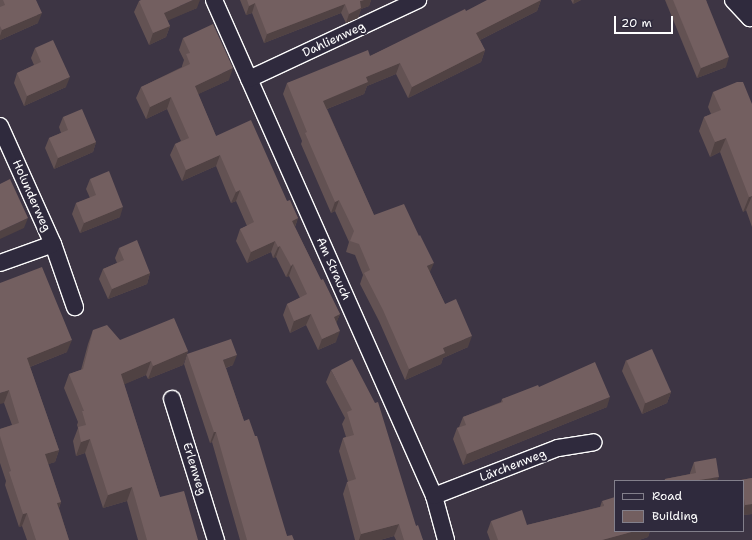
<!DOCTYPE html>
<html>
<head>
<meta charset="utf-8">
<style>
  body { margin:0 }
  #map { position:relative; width:752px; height:540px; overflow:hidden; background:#3d3544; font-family:"Shantell Sans",sans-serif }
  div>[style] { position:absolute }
  .roads { filter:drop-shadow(1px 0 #fff) drop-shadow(-1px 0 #fff) drop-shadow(0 1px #fff) drop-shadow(0 -1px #fff) }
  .street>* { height:16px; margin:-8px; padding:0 8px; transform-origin:8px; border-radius:8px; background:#2f2a3d }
  .wall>* { inset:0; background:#635253 }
  .shaded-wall>* { inset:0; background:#504243 }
  .building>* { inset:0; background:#735f60; transform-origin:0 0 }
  span { translate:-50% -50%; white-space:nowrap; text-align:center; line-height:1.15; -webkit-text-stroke:4px #2f2a3d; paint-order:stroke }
  .street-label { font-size:12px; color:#fff }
  .legend { position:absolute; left:614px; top:480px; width:130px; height:52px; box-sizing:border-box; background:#2f2a3d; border:1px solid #827f8b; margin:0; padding:5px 7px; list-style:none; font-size:12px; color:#fff }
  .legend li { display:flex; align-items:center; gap:8px; height:20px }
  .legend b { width:20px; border:1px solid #827f8b }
  .scale { position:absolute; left:614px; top:16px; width:59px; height:18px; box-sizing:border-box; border:2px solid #fff; border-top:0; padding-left:5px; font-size:12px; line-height:14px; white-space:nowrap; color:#fff; -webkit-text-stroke:3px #2f2a3d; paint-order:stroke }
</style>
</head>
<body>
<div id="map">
  <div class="roads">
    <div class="street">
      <i style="left:214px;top:0;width:543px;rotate:66.08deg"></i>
      <i style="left:434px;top:496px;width:46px;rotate:74.7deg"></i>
      <i style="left:733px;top:0;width:25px;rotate:47deg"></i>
      <i style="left:750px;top:18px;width:18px;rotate:-90deg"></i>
      <i style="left:249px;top:79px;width:187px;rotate:-25.1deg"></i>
      <i style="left:0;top:126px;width:129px;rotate:65.8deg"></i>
      <i style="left:53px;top:244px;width:67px;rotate:70.8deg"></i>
      <i style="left:0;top:263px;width:56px;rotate:-19.7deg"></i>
      <i style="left:172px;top:399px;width:148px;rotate:72.7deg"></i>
      <i style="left:434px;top:496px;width:133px;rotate:-21.2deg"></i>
      <i style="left:558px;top:448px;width:36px;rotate:-9deg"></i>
    </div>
  </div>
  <div class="wall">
    <i style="clip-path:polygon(0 0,36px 0,38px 23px,0 40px)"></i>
    <i style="clip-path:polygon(240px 0,372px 0,371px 0,369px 6px,361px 9px,358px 18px,346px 23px,341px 13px,264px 43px,252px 13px,246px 15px)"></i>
    <i style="clip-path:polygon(541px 0,537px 11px,480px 40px,485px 50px,481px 62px,408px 98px,396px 74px,367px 86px,364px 94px,327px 109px,374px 215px,430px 273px,445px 304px,468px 347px,443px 358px,441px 364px,405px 380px,379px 321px,360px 284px,363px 275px,355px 255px,346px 252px,349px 242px,335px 211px,331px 213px,301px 144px,302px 141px,283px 94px,287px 83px,370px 56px,466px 11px)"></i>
    <i style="clip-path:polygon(571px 0,581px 0,573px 4px)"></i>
    <i style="clip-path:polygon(665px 0,706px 0,726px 67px,697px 78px)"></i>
    <i style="clip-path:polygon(139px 1px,197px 8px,167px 20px,170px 26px,166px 37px,149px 45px,134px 12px)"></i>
    <i style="clip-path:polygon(183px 38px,229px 80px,198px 94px,216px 136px,287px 201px,298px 218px,295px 227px,321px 280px,340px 314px,336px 323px,336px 342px,318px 350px,306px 325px,290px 333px,283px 315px,287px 304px,300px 298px,289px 276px,286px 277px,276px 257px,273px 258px,271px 252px,247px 263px,236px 241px,240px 229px,247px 226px,236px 201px,231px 203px,216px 166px,182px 181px,170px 155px,175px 144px,181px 141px,167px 109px,146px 119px,136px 98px,141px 87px,182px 67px,182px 66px,184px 60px,179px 50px)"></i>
    <i style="clip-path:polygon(35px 48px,66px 87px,24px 106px,14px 83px,17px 73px,34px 65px,31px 58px)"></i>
    <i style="clip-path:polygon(713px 92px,752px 104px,752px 227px,746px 210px,743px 212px,720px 152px,710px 157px,699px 131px,704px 117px,711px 114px,708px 107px)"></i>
    <i style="clip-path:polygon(63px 117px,96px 142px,93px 152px,54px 169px,45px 148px,49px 138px,61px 133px,59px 127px)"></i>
    <i style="clip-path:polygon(90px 179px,120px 217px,80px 233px,72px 214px,76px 203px,90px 198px,86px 189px)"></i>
    <i style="clip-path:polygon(119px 248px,150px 273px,147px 284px,108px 299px,99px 279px,103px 269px,117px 263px,115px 258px)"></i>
    <i style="clip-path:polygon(0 283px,67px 352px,30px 367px,59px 450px,55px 462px,48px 464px,61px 502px,59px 508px,69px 540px,27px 540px,22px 526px,19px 527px,5px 485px,6px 481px,0 463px,0 429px,12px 425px,4px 403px)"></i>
    <i style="clip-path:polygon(93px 330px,120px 340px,188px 351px,183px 365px,148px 379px,146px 375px,124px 384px,160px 497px,198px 540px,138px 540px,127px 501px,103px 508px,85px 453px,76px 456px,73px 441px,78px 428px,77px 425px,78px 422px,64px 388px,69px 374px,81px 370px,88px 344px)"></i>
    <i style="clip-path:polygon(187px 354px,233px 365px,226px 368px,244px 421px,287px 536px,294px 540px,240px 540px,212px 442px,210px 443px,184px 364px)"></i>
    <i style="clip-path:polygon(626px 360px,671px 392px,667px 403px,642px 414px,622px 371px)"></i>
    <i style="clip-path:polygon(331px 370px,416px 526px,423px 540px,396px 540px,394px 536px,380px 540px,355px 540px,343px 494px,347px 482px,348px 482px,339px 451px,343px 438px,346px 437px,342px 424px,345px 418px,326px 382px)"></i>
    <i style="clip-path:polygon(539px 387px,607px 407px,463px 465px,453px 439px,457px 428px,459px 427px,463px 417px,501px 402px,502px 399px)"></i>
    <i style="clip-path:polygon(694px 462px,717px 481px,664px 481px,665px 479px,690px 474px,690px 473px)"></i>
    <i style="clip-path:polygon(752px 478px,752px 514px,743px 515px,743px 481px,741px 481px,741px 480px)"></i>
    <i style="clip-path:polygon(602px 501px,615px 531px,650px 531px,648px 537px,639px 540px,490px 540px,487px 532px,491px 521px,527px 525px,600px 507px)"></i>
  </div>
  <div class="shaded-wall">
    <i style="clip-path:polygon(193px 0,200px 0,197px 8px,160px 24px,164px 13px)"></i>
    <i style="clip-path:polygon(364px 0,372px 0,371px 0,369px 6px,361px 9px,358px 18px,346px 23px,349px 14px,360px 1px)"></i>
    <i style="clip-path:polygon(541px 0,537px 11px,472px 44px,476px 33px)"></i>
    <i style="clip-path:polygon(574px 0,581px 0,573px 4px)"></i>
    <i style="clip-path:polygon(255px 3px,252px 13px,246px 15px,249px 6px)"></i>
    <i style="clip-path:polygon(345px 4px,341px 13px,264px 43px,267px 34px)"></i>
    <i style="clip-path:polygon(42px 13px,38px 23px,0 40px,0 36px,2px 30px)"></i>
    <i style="clip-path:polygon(170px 26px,166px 37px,149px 45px,153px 33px)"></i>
    <i style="clip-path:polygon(485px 50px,481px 62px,408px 98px,412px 87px)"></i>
    <i style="clip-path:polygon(729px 57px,726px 67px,697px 78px,701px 68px)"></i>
    <i style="clip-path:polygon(400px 63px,396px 74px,367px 86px,364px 94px,319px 112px,323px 101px,366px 77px)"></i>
    <i style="clip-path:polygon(233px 68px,229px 80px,190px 98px,195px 86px)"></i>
    <i style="clip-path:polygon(70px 77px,66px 87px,24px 106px,27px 96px)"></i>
    <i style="clip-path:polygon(171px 97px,167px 109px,146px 119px,150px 107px)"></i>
    <i style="clip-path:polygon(726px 138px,720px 152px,710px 157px,715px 142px)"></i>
    <i style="clip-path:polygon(96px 142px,93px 152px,54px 169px,58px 158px)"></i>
    <i style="clip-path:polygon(220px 155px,216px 166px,182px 181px,186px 170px)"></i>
    <i style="clip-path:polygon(240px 190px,236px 201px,231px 203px,236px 192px)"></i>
    <i style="clip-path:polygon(752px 196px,746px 210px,743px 212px,749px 197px)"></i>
    <i style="clip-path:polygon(339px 200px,335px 211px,331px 213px,335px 202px)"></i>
    <i style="clip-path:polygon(123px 207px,120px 217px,80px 233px,84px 223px)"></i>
    <i style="clip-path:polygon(28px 218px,24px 228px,0 239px,0 231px)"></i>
    <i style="clip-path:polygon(298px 218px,294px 229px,292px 221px)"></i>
    <i style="clip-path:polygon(275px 241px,271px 252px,247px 263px,251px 252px)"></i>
    <i style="clip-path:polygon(280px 246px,276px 257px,273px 258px,278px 247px)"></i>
    <i style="clip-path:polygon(434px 263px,429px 274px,427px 266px)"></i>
    <i style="clip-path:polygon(293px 264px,289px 276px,286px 277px,291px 266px)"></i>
    <i style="clip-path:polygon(150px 273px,147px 284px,108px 299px,112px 289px)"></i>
    <i style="clip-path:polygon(311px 314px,306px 325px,290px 333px,294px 321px)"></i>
    <i style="clip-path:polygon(340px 314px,335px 326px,334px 317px)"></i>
    <i style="clip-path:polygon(340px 331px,336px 342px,318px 350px,322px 339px)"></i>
    <i style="clip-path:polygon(472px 336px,468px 347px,443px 358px,441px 364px,405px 380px,409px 369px,443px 348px)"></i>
    <i style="clip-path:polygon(72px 340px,67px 352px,22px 370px,27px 358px)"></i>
    <i style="clip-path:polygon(188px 351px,183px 365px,148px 379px,153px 366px)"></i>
    <i style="clip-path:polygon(237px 355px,233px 365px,219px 370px,223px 360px)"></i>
    <i style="clip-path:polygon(151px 361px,146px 375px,116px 388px,121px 374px)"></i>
    <i style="clip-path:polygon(9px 390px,4px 403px,0 404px,0 393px)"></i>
    <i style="clip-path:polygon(671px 392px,667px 403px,642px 414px,645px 403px)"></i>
    <i style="clip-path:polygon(610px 397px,607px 407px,463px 465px,467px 454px)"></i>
    <i style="clip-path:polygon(214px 432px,216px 432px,212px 442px,210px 443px)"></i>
    <i style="clip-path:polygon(90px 439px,85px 453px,76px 456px,81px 442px)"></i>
    <i style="clip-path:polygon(59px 450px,55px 462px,40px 467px,45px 454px)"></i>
    <i style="clip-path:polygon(719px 477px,717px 481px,699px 481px,699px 480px)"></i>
    <i style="clip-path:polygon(132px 487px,127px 501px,103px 508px,108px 495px)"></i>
    <i style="clip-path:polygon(61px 502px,56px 514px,57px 503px)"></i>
    <i style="clip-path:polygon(752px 504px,752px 514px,743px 515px,743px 511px,745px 505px)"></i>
    <i style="clip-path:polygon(27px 513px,22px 526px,19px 527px,23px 514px)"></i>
    <i style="clip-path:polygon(399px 524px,394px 536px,380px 540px,359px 540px,361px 534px)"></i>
    <i style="clip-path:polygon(635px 531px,650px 531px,648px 537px,639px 540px,602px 540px)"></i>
  </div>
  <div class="building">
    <i style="clip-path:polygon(3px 0,36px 0,42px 13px,2px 30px,0 26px,0 7px,5px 5px)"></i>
    <i style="clip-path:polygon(141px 0,193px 0,164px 13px,170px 26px,153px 33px,139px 1px)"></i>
    <i style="clip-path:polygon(247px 0,364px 0,360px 1px,361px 8px,349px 14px,345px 4px,267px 34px,255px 3px,249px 6px)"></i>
    <i style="clip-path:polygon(487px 0,541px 0,476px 33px,485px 50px,412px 87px,400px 63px,366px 77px,368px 82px,323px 101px,374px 215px,404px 204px,419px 236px,420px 235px,434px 263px,427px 266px,445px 304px,456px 299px,472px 336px,443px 348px,445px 353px,409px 369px,383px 310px,364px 273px,370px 270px,359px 244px,350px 241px,354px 231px,339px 200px,335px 202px,305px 133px,307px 132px,287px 83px,368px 50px,370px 56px,465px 9px,466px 11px)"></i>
    <i style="clip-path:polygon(673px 0,706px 0,729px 57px,701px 68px)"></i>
    <i style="clip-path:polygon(213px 24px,233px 68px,195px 86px,216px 136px,251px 120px,287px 201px,290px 200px,298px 218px,292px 221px,321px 280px,323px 279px,340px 314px,334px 317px,340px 331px,322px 339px,311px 314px,294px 321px,287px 304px,307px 294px,293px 264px,291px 266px,280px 246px,278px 247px,275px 241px,251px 252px,240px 229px,254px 222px,240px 190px,236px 192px,220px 155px,186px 170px,175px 144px,189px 138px,171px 97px,150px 107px,141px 87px,190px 64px,186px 54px,190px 53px,183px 38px)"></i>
    <i style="clip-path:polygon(53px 40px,70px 77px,27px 96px,17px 73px,41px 62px,35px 48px)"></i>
    <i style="clip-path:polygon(737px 82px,743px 82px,752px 104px,752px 197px,752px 196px,749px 197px,726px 138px,715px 142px,704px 117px,721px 110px,713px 92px)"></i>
    <i style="clip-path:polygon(82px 109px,96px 142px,58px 158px,49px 138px,68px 130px,63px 117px)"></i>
    <i style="clip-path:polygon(109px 171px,123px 207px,84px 223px,76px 203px,96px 195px,90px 179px)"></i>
    <i style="clip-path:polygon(10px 179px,28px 218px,0 231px,0 184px)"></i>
    <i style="clip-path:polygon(137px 240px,150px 273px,112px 289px,103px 269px,124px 260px,119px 248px)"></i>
    <i style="clip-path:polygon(42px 267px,72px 340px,27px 358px,59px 450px,45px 454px,61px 502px,57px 503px,69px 540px,36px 540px,27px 513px,23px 514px,9px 472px,11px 471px,0 436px,0 429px,19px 423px,9px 390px,0 393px,0 283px)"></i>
    <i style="clip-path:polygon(174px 318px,188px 351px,153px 366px,151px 361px,121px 374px,160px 497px,184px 491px,198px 540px,147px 540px,132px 487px,108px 495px,90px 439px,81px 442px,78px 427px,86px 425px,82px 411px,84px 411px,69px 374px,83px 369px,93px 330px,107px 325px,120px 340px)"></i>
    <i style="clip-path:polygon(231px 339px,237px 355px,223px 360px,244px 421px,249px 419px,255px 436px,257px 436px,287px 536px,292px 535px,294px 540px,247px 540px,216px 432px,214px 432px,187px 354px)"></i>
    <i style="left:652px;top:349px;width:47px;height:28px;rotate:66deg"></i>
    <i style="clip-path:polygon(352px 359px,375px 403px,378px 402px,416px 526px,418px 525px,423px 540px,404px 540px,399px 524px,361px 534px,347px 482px,356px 479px,343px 438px,354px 435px,347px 412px,352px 410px,331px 370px)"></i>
    <i style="clip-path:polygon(595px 362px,610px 397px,467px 454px,457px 428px,466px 425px,463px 417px,503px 402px,502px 399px,538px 385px,539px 387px)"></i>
    <i style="clip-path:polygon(716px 458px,719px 477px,699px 480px,700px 481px,665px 481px,665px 479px,696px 473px,694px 462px)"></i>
    <i style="clip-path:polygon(752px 478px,752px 504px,745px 505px,743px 492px,743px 481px,741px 481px,741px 480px)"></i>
    <i style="clip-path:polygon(615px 497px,615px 531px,635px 531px,602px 540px,498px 540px,491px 521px,522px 510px,527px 525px,604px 506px,602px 501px)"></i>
  </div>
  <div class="street-label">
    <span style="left:334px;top:40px;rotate:-25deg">Dahlienweg</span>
    <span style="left:31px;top:196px;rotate:66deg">Holunderweg</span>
    <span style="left:333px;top:269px;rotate:66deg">Am Strauch</span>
    <span style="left:513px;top:466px;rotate:-21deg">Lärchenweg</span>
    <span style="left:194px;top:469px;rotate:73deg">Erlenweg</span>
  </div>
  <ul class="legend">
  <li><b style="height:5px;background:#2f2a3d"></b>Road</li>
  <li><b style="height:11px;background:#735f60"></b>Building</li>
  </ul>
  <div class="scale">20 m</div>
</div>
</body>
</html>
